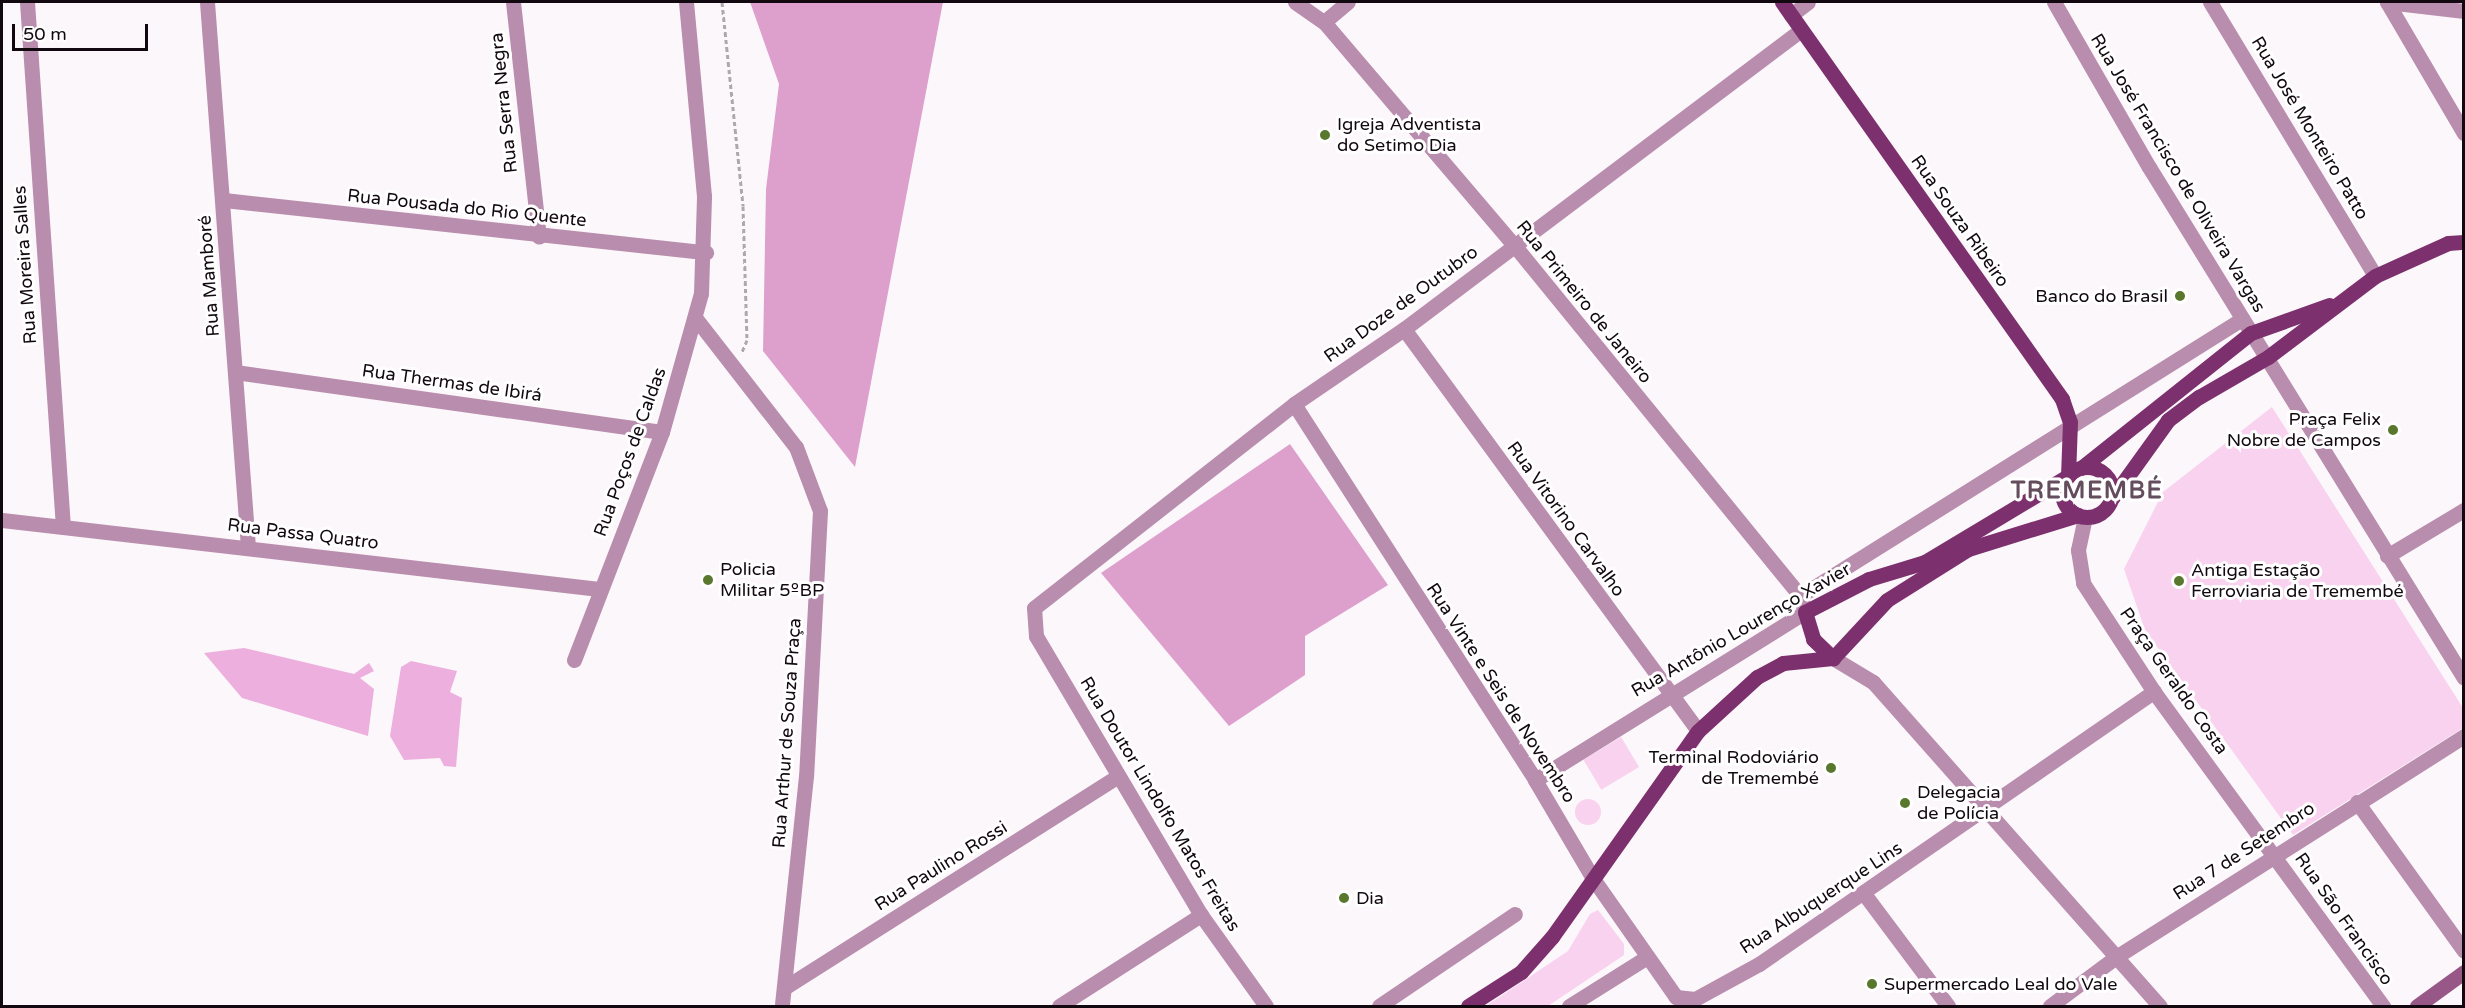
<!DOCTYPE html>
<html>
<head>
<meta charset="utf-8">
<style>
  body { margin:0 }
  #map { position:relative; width:2465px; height:1008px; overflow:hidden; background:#fcf7fa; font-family:"Varela Round",sans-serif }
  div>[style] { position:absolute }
  .green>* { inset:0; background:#f8d2ee; transform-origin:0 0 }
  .round { border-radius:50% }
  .forest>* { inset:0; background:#dda0cd }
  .water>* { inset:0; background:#edafdd }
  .path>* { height:3px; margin-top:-1.5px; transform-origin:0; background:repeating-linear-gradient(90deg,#aea8ac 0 4.5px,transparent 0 7.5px) }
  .street>* { height:15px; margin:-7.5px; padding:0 7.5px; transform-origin:7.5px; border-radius:7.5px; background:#b98dad }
  .secondary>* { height:15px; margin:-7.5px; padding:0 7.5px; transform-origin:7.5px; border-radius:7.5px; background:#975888 }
  .primary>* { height:15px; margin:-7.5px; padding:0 7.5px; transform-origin:7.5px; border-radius:7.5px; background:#7c306d }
  .primary>.ring { margin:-7.5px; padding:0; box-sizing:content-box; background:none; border:15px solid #7c306d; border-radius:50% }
  .dots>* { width:16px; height:16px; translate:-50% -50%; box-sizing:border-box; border:3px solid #fff; border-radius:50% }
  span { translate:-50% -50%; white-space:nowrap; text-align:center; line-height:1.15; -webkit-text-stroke:6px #fff; paint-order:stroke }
  .street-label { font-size:18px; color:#11090f }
  .poi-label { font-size:18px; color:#11090f }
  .left { translate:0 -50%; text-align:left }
  .right { translate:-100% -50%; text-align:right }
  .district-label { font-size:24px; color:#644d5d; font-weight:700; letter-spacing:1.5px }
  .frame { position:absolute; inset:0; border:3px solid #11090f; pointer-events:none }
  .scale { position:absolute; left:12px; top:24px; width:136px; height:27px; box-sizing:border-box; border:3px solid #11090f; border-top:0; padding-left:8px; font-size:18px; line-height:21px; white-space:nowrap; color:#11090f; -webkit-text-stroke:4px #fff; paint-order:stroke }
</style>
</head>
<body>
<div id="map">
  <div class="green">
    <i style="clip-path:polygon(2272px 407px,2463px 708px,2463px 728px,2293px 835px,2145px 630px,2124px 569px,2163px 492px)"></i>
    <i style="left:1621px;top:737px;width:35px;height:44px;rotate:59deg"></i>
    <i class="round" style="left:1575px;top:799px;width:26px;height:26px"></i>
    <i style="clip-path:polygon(1598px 910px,1624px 944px,1624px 955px,1548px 1006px,1486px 1006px,1568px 951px,1590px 914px)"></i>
  </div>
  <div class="forest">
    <i style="clip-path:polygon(750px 2px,943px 2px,855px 467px,763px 351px,766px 189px,779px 84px)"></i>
    <i style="clip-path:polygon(1290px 444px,1388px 585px,1305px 636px,1305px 675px,1229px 726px,1101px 573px)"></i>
  </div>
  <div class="water">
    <i style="clip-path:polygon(244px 648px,354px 674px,369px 663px,374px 671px,360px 678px,374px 689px,368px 736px,242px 698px,204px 653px)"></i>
    <i style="clip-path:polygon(411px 661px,457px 671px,450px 692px,462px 698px,456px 767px,444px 766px,440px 758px,404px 760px,390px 736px,401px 667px)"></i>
  </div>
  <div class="path">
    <i style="left:722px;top:2px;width:205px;rotate:84.1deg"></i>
    <i style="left:743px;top:206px;width:134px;rotate:88.3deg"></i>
    <i style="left:747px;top:340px;width:13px;rotate:113deg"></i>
  </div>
  <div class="street">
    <i style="left:27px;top:2px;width:526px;rotate:86.08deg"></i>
    <i style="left:207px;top:2px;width:547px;rotate:85.7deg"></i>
    <i style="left:513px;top:2px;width:236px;rotate:83.7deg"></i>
    <i style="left:1295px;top:2px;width:35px;rotate:35deg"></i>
    <i style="left:1324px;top:22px;width:293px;rotate:49.6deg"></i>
    <i style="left:1514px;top:245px;width:453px;rotate:50.8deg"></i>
    <i style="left:1800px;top:596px;width:17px;rotate:73deg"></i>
    <i style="left:1805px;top:612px;width:318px;rotate:148.1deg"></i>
    <i style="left:2054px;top:2px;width:190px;rotate:60.1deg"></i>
    <i style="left:2149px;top:167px;width:600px;rotate:58.35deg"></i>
    <i style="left:2210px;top:2px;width:320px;rotate:58.9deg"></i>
    <i style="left:2387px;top:2px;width:152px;rotate:59.6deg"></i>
    <i style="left:2387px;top:2px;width:78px;rotate:6.7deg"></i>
    <i style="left:1791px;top:15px;width:21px;rotate:-37deg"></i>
    <i style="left:1324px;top:22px;width:31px;rotate:-40deg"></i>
    <i style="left:224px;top:200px;width:485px;rotate:6.2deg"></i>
    <i style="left:697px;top:320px;width:161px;rotate:52.1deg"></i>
    <i style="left:796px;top:447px;width:68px;rotate:69.4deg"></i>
    <i style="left:820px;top:511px;width:265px;rotate:93deg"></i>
    <i style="left:806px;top:776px;width:231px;rotate:96deg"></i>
    <i style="left:1404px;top:329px;width:498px;rotate:53.8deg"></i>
    <i style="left:235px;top:372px;width:431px;rotate:8deg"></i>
    <i style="left:1294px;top:404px;width:447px;rotate:57.3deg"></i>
    <i style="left:1535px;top:780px;width:116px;rotate:59.5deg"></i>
    <i style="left:1594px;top:880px;width:143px;rotate:55deg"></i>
    <i style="left:1676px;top:997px;width:19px;rotate:6deg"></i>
    <i style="left:1695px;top:999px;width:73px;rotate:-28.7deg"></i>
    <i style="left:1759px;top:964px;width:480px;rotate:-34.6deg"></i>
    <i style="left:2085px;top:517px;width:34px;rotate:102deg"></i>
    <i style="left:2078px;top:550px;width:33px;rotate:81deg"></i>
    <i style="left:2083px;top:583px;width:130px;rotate:56.9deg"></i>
    <i style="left:2154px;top:692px;width:389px;rotate:53.9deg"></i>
    <i style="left:2px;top:520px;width:601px;rotate:6.59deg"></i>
    <i style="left:2387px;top:556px;width:90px;rotate:-30.9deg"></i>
    <i style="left:1800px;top:596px;width:522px;rotate:-32.08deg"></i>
    <i style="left:1833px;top:658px;width:47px;rotate:31deg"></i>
    <i style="left:1873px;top:682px;width:433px;rotate:48.5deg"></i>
    <i style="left:574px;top:660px;width:244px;rotate:-68.9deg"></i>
    <i style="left:662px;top:432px;width:144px;rotate:-74.3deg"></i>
    <i style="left:701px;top:293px;width:97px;rotate:-88.2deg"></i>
    <i style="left:704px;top:196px;width:195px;rotate:-95.3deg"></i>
    <i style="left:2357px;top:802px;width:183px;rotate:54.3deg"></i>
    <i style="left:1865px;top:895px;width:139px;rotate:53.2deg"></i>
    <i style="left:784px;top:988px;width:396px;rotate:-32.4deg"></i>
    <i style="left:1059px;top:1006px;width:169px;rotate:-32.7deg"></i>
    <i style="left:1266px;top:1006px;width:112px;rotate:-125.5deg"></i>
    <i style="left:1201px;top:915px;width:324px;rotate:-120.6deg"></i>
    <i style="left:1036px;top:636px;width:28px;rotate:-94deg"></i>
    <i style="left:1034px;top:608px;width:330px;rotate:-38.1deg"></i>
    <i style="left:1294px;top:404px;width:133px;rotate:-34.3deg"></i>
    <i style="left:1404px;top:329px;width:497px;rotate:-37deg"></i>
    <i style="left:1379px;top:1006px;width:164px;rotate:-34.1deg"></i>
    <i style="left:1569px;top:1006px;width:92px;rotate:-32.1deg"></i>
    <i style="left:2050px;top:1006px;width:86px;rotate:-36.5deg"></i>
    <i style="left:2119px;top:955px;width:409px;rotate:-32.4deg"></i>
  </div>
  <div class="secondary">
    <i style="left:2417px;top:1006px;width:58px;rotate:-35.9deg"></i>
  </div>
  <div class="primary">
    <i style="left:1782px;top:2px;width:486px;rotate:54.8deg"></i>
    <i style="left:2062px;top:399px;width:24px;rotate:71deg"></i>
    <i style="left:2070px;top:422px;width:54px;rotate:92.1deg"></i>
    <i style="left:2068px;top:476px;width:167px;rotate:149deg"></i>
    <i style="left:1925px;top:562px;width:59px;rotate:163.1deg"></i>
    <i style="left:1869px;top:579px;width:72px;rotate:152.7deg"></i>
    <i style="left:1805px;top:612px;width:28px;rotate:73deg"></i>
    <i style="left:1813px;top:639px;width:28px;rotate:44deg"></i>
    <i class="ring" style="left:2062px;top:467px;width:35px;height:35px"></i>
    <i style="left:2081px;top:468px;width:217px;rotate:-38.5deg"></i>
    <i style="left:2251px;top:333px;width:83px;rotate:-19.7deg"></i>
    <i style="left:2112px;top:498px;width:96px;rotate:-54.3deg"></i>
    <i style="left:2168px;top:420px;width:39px;rotate:-37deg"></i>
    <i style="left:2199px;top:397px;width:80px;rotate:-30.1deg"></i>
    <i style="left:2268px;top:357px;width:134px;rotate:-37.1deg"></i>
    <i style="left:2375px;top:276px;width:80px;rotate:-24.3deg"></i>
    <i style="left:2448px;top:243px;width:16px;rotate:-4deg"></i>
    <i style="left:1468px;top:1006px;width:63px;rotate:-32.7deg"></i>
    <i style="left:1521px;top:972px;width:47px;rotate:-48.5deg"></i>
    <i style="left:1552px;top:937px;width:252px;rotate:-54.7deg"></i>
    <i style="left:1698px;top:731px;width:80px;rotate:-42.5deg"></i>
    <i style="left:1757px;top:677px;width:30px;rotate:-28deg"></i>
    <i style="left:1783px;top:663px;width:50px;rotate:-5.7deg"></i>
    <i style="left:1833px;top:658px;width:79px;rotate:-47deg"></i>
    <i style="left:1887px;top:600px;width:96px;rotate:-32.2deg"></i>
    <i style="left:1968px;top:549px;width:115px;rotate:-17.2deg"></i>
  </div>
  <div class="dots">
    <i style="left:1325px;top:135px;background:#59772d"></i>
    <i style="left:2180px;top:296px;background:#59772d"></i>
    <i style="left:2393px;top:430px;background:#59772d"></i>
    <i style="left:708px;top:580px;background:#59772d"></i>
    <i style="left:2179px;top:581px;background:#59772d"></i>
    <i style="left:1831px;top:768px;background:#59772d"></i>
    <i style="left:1905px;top:803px;background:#59772d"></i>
    <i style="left:1344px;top:898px;background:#59772d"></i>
    <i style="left:1872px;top:984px;background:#59772d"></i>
  </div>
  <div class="street-label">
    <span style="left:504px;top:103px;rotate:-96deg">Rua Serra Negra</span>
    <span style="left:2310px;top:128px;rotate:59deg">Rua José Monteiro Patto</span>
    <span style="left:2178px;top:173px;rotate:59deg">Rua José Francisco de Oliveira Vargas</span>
    <span style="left:467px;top:208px;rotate:6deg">Rua Pousada do Rio Quente</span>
    <span style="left:1960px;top:221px;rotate:55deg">Rua Souza Ribeiro</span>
    <span style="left:25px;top:265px;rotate:-94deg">Rua Moreira Salles</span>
    <span style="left:209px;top:276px;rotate:-94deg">Rua Mamboré</span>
    <span style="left:1584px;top:302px;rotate:51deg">Rua Primeiro de Janeiro</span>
    <span style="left:1401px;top:304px;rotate:-36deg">Rua Doze de Outubro</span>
    <span style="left:452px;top:383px;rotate:8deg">Rua Thermas de Ibirá</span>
    <span style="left:630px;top:452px;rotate:-70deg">Rua Poços de Caldas</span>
    <span style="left:1566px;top:519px;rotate:54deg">Rua Vitorino Carvalho</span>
    <span style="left:303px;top:534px;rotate:7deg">Rua Passa Quatro</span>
    <span style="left:1741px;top:630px;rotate:-30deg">Rua Antônio Lourenço Xavier</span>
    <span style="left:2174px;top:681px;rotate:55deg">Praça Geraldo Costa</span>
    <span style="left:1501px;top:693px;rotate:57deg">Rua Vinte e Seis de Novembro</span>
    <span style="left:787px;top:733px;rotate:-86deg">Rua Arthur de Souza Praça</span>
    <span style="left:1160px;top:804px;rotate:59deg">Rua Doutor Lindolfo Matos Freitas</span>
    <span style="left:2244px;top:851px;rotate:-33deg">Rua 7 de Setembro</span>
    <span style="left:941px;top:866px;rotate:-32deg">Rua Paulino Rossi</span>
    <span style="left:1821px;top:898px;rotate:-33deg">Rua Albuquerque Lins</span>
    <span style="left:2344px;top:919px;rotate:55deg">Rua São Francisco</span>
  </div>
  <div class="poi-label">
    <span class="left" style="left:1337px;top:135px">Igreja Adventista<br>do Setimo Dia</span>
    <span class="right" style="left:2168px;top:296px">Banco do Brasil</span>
    <span class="right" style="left:2381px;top:430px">Praça Felix<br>Nobre de Campos</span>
    <span class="left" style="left:720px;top:580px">Policia<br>Militar 5ºBP</span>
    <span class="left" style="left:2191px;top:581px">Antiga Estação<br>Ferroviaria de Tremembé</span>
    <span class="right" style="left:1819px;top:768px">Terminal Rodoviário<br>de Tremembé</span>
    <span class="left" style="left:1917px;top:803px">Delegacia<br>de Polícia</span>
    <span class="left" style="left:1356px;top:898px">Dia</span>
    <span class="left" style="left:1884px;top:984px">Supermercado Leal do Vale</span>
  </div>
  <div class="district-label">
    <span style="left:2087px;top:491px">TREMEMBÉ</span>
  </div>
  <div class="frame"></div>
  <div class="scale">50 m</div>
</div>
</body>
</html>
